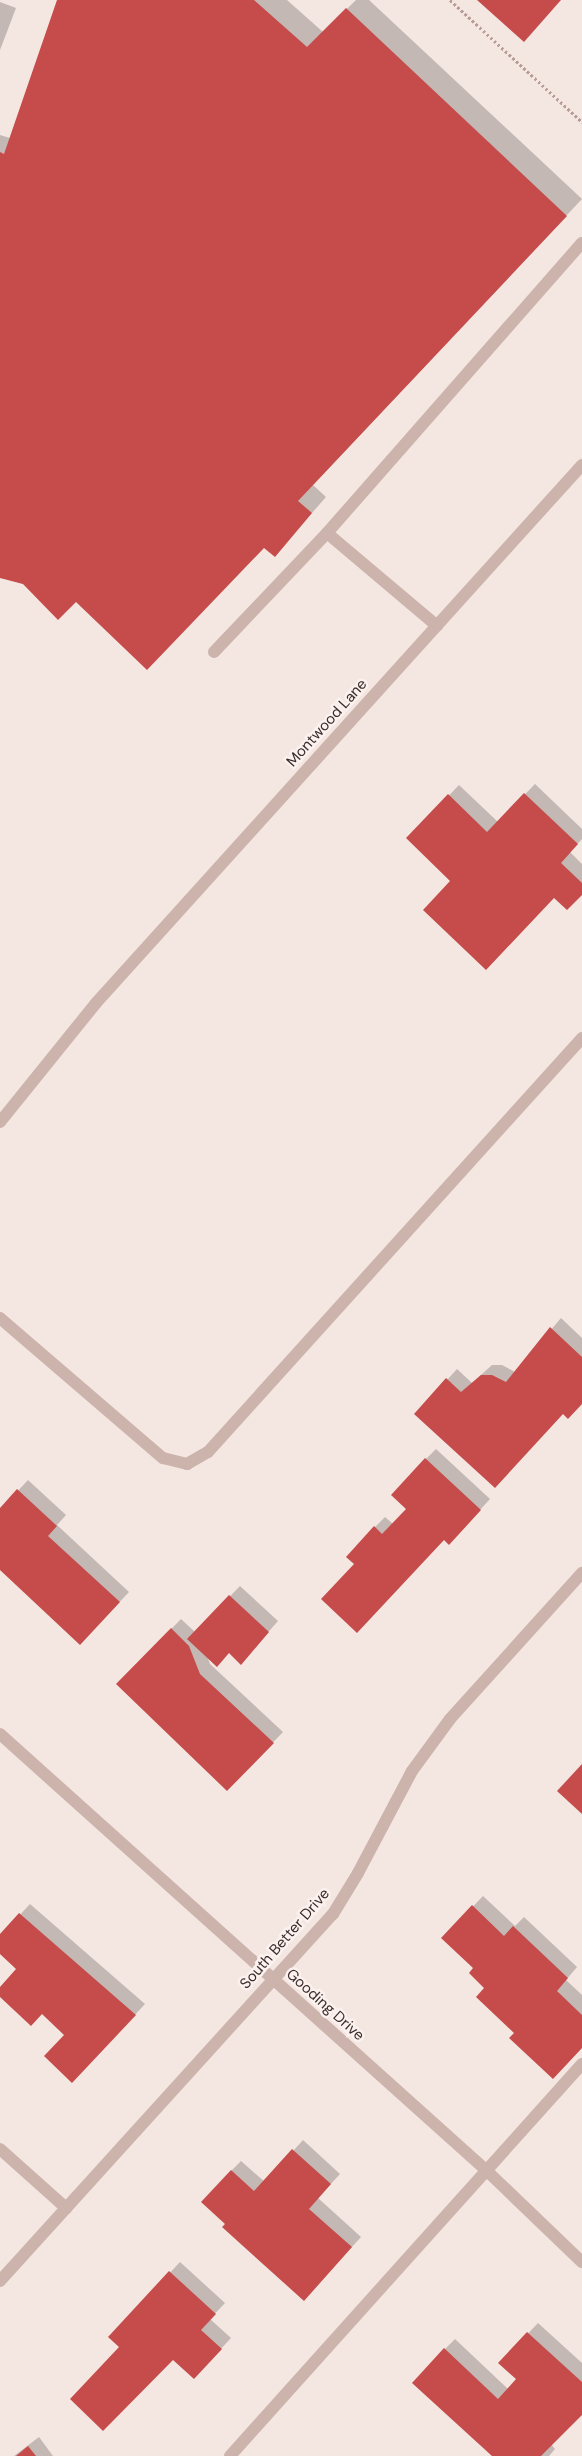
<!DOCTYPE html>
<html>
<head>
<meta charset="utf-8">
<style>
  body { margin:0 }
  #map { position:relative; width:582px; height:2456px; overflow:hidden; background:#f4e6e1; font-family:"DM Sans",sans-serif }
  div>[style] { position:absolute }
  .shadow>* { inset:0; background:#0003 }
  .building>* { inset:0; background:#c64c4c }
  .path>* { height:3px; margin-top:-1.5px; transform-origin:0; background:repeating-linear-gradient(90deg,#b89c96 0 2.5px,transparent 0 5px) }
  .service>* { height:12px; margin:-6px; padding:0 6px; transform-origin:6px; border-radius:6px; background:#ccb3ac }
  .minor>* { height:12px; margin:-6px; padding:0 6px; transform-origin:6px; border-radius:6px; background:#ccb3ac }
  span { translate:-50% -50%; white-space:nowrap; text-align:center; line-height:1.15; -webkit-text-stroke:5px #fbf1ee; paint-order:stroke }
  .street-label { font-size:15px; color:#3a2c2b }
</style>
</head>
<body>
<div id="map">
  <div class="shadow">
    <i style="clip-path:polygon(59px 0,287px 0,323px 32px,356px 0,369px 0,582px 199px,313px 485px,326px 497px,275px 555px,264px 546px,76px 600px,0 577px,0 135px,10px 138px)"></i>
    <i style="clip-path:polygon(0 2px,16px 8px,0 50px)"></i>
    <i style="clip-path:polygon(535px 784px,582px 829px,582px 839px,570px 852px,582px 864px,582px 893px,555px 896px,452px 881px,408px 838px,459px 785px,498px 822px)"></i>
    <i style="clip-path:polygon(561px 1318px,582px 1338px,582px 1403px,563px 1413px,416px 1414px,457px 1369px,472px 1383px,492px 1365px,502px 1365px,515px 1372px)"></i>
    <i style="clip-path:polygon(436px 1449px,490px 1499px,459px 1533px,355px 1564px,375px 1527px,385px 1517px,393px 1524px,408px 1509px,426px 1459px)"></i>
    <i style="clip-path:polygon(28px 1480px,66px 1515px,57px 1525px,129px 1592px,90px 1633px,0 1569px,0 1510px)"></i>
    <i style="clip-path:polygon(240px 1586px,278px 1621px,241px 1663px,230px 1652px,207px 1656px,210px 1664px,283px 1732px,227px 1790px,118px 1684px,181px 1619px,195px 1632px)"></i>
    <i style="clip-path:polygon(483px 1896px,515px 1926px,524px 1917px,577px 1967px,566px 1980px,582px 1995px,582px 2047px,516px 2033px,475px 1968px,443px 1938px)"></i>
    <i style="clip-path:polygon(30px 1904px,145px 2004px,82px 2072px,66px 2035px,42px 2013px,0 1996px,0 1989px,18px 1969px,0 1953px,0 1936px)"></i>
    <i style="clip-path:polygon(303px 2140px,340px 2174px,318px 2198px,361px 2237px,314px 2289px,227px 2224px,231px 2171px,241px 2161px,265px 2182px)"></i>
    <i style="clip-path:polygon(180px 2262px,225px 2303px,210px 2319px,231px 2338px,204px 2367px,120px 2347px,110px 2337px)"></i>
    <i style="clip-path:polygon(538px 2323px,582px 2363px,582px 2413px,551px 2444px,555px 2449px,549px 2456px,493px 2456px,445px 2349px,455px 2339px,508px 2389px,518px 2379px,500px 2363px)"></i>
    <i style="clip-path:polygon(39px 2437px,53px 2456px,14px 2456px)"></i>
  </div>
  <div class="building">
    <i style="clip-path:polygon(57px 0,254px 0,307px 47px,346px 8px,567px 216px,298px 501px,312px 513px,275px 557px,264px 548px,147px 670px,76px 602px,58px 620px,23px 584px,0 578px,0 152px,4px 154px)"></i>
    <i style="clip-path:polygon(477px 0,561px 0,524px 42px)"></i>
    <i style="clip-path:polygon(524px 793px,578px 844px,561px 863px,582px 883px,582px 895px,567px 910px,554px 898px,486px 970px,423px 910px,450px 881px,406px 838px,448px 794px,487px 832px)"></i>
    <i style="clip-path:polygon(550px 1327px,582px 1357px,582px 1404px,568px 1419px,563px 1414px,495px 1488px,414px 1414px,446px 1378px,461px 1392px,481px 1375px,492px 1375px,506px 1382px)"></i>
    <i style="clip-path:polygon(425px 1458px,481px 1510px,449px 1545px,444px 1540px,357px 1633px,321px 1599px,354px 1564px,346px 1557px,374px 1526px,382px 1534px,406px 1509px,391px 1495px)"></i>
    <i style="clip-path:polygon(17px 1489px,57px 1526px,48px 1536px,120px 1602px,80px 1645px,0 1570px,0 1508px)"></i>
    <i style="clip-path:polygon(229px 1595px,269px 1632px,241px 1665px,229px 1653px,217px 1667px,187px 1639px)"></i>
    <i style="clip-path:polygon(171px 1628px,189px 1646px,200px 1674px,274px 1743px,227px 1791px,116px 1684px)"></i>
    <i style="clip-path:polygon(582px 1764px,582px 1814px,557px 1791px)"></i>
    <i style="clip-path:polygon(472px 1905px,504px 1936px,513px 1926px,568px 1978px,557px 1991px,582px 2015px,582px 2048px,553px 2079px,509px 2038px,514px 2033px,476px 1997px,484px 1988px,469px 1973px,473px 1968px,441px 1938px)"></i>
    <i style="clip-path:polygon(19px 1913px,136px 2015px,72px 2083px,44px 2056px,64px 2035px,42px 2014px,31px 2026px,0 1997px,0 1987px,16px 1969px,0 1954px,0 1934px)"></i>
    <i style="clip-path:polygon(292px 2149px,331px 2184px,309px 2209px,352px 2247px,304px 2301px,222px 2227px,225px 2224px,201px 2202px,231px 2170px,254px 2191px)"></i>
    <i style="clip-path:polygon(169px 2271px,216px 2314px,201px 2330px,222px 2349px,194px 2379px,173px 2360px,103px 2431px,70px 2399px,119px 2347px,108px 2337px)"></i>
    <i style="clip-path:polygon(527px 2332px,582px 2382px,582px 2415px,541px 2456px,492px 2456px,412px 2383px,444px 2348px,498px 2399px,516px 2379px,498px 2363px)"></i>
    <i style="clip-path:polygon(28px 2446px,36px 2456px,16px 2456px)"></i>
  </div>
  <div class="path">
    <i style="left:450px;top:0;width:180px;rotate:42.7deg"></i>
  </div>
  <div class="service">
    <i style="left:327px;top:533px;width:144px;rotate:40.2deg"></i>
    <i style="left:214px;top:652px;width:164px;rotate:-46.5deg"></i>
    <i style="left:327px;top:533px;width:386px;rotate:-48.7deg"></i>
    <i style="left:0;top:1122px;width:153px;rotate:-51.1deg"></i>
    <i style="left:0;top:1318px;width:215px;rotate:40.7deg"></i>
    <i style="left:163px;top:1458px;width:25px;rotate:14deg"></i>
    <i style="left:187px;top:1464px;width:24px;rotate:-30deg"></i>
    <i style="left:208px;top:1452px;width:558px;rotate:-47.91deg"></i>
    <i style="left:0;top:2149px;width:89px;rotate:41.8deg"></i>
    <i style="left:230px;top:2456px;width:527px;rotate:-48.08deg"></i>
  </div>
  <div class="minor">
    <i style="left:96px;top:1003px;width:725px;rotate:-47.91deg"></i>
    <i style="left:0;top:1734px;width:653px;rotate:41.9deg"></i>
    <i style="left:486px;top:2170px;width:133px;rotate:43.8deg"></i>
    <i style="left:0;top:2281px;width:496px;rotate:-47.8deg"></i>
    <i style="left:333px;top:1914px;width:48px;rotate:-58.6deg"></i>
    <i style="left:358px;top:1873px;width:115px;rotate:-62.1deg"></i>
    <i style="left:412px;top:1771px;width:64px;rotate:-53.8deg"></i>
    <i style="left:450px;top:1719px;width:197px;rotate:-47.9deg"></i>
  </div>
  <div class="street-label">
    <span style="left:327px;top:723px;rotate:-48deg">Montwood Lane</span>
    <span style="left:285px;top:1939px;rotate:-49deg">South Better Drive</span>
    <span style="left:325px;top:2005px;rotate:42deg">Gooding Drive</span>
  </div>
</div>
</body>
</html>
